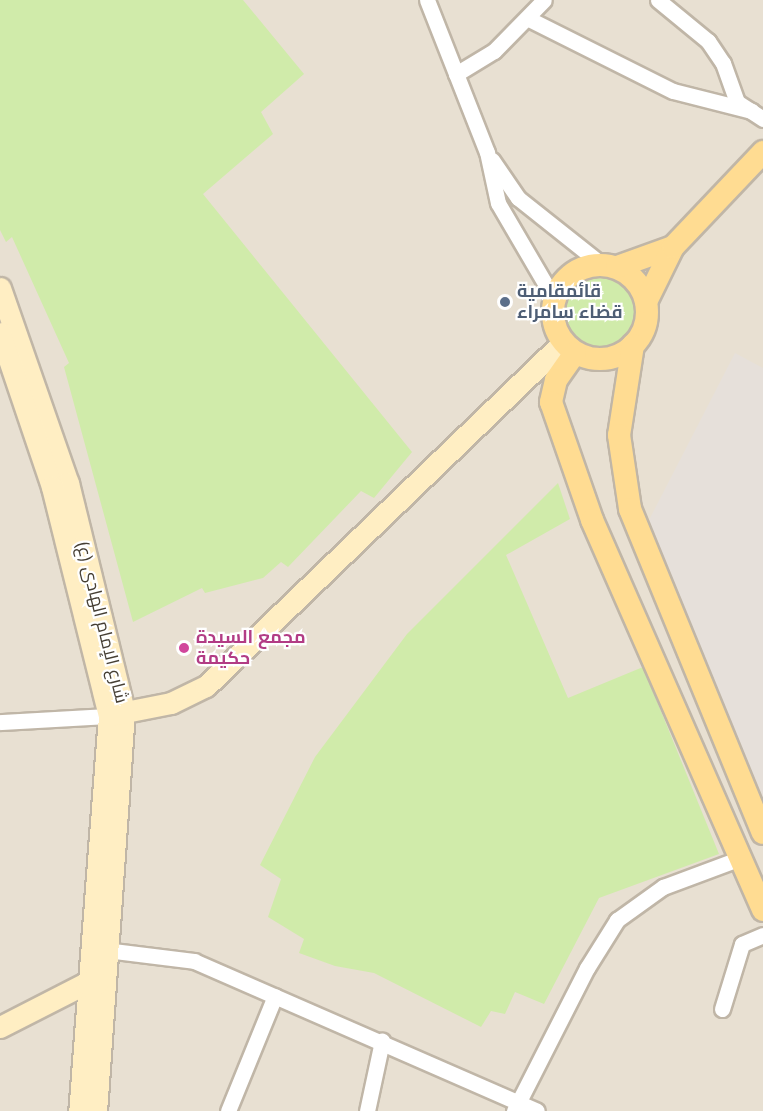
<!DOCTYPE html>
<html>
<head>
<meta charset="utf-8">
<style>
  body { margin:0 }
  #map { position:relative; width:763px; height:1111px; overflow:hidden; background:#f4efe5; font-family:Mulish,Cairo,sans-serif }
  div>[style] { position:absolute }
  .residential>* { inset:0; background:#e8e0d2; transform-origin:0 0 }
  .industrial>* { inset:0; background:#e6e0da }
  .green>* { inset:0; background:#d0ebaa }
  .round { border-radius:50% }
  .roads { filter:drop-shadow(2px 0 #c0b6a7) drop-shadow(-2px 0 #c0b6a7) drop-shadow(0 2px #c0b6a7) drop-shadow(0 -2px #c0b6a7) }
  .street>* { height:15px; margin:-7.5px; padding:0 7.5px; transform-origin:7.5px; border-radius:7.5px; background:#fff }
  .secondary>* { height:21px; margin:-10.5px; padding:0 10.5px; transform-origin:10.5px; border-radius:10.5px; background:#ffeec3 }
  .primary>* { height:22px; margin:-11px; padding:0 11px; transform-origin:11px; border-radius:11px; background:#ffdc92 }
  .primary>.ring { margin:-11px; padding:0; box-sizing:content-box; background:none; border:22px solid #ffdc92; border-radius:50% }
  .dots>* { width:16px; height:16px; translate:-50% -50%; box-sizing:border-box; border:3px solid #fff; border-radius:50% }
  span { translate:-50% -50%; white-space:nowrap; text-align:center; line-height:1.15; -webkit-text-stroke:4.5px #fff; paint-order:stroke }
  .service-label { font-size:18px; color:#4e5e75; font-weight:700 }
  .left { translate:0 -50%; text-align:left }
  .street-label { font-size:18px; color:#463f34 }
  .hotel-label { font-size:18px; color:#b23c85; font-weight:700 }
</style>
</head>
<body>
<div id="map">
  <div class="residential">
    <i style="left:0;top:0;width:763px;height:1111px"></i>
  </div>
  <div class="industrial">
    <i style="clip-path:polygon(735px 353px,763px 368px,763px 799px,648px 522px)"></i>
  </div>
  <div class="green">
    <i style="clip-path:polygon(0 0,243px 0,304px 74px,261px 112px,273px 134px,203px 194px,412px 452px,374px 498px,361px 491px,288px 567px,281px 562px,263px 578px,205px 593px,202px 588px,133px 622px,64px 367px,69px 363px,12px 237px,6px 242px,0 230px)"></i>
    <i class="round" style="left:563px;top:276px;width:72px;height:72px"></i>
    <i style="clip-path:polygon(558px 483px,570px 519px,506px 555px,568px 698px,643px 667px,719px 854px,599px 898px,544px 1004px,515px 992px,505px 1014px,491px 1011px,481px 1027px,374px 973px,335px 966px,299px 953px,304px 939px,268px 917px,281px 879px,260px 865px,315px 757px,407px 634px)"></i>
  </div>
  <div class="roads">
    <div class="street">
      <i style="left:427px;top:0;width:163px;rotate:68.5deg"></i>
      <i style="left:487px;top:152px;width:52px;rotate:77.8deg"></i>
      <i style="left:498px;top:203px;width:111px;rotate:59.7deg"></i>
      <i style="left:658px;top:0;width:65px;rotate:39.4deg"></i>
      <i style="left:708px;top:41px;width:27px;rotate:56deg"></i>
      <i style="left:723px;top:63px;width:41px;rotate:70.3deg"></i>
      <i style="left:737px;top:102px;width:31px;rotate:33deg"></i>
      <i style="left:527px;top:18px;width:163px;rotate:26.6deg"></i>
      <i style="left:673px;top:91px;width:81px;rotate:14.2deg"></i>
      <i style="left:456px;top:74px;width:44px;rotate:-31.2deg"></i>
      <i style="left:494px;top:51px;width:71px;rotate:-45.6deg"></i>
      <i style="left:492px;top:160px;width:46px;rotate:55.6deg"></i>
      <i style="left:518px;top:198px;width:106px;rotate:38.5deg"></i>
      <i style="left:0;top:722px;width:109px;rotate:-3.2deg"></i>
      <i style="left:98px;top:949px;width:97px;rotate:7.1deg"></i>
      <i style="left:194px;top:961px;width:374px;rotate:23.6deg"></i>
      <i style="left:722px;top:1009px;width:68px;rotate:-72.9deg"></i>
      <i style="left:742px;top:944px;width:23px;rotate:-23deg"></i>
      <i style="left:228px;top:1111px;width:124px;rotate:-67.8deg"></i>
      <i style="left:367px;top:1111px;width:72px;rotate:-77.9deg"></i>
      <i style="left:514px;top:1111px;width:161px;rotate:-63deg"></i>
      <i style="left:587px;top:968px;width:57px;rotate:-58deg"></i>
      <i style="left:617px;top:920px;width:57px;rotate:-35.7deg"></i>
      <i style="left:663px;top:887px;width:83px;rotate:-20.4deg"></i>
    </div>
    <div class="secondary">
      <i style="left:0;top:288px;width:207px;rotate:70.8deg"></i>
      <i style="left:68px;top:483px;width:235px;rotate:76.2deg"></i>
      <i style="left:124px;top:711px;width:401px;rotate:94deg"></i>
      <i style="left:0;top:333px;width:163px;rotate:71.3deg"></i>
      <i style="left:52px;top:487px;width:236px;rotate:76deg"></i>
      <i style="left:109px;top:716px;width:396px;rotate:94.3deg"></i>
      <i style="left:110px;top:715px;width:62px;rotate:-11.1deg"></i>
      <i style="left:171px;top:703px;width:39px;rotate:-26deg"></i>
      <i style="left:206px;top:686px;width:495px;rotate:-43.9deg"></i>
      <i style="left:0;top:1027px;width:97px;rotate:-27.1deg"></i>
      <i style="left:86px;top:983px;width:11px"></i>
    </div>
    <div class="primary">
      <i class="ring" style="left:553px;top:265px;width:72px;height:72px"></i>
      <i style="left:617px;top:267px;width:59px;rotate:-19.7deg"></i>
      <i style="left:646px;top:302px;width:61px;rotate:-63.9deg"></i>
      <i style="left:673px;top:247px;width:131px;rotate:-46.5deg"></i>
      <i style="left:633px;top:345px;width:91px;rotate:98.8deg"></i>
      <i style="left:619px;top:435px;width:75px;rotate:81.5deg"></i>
      <i style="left:630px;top:509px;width:350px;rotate:67.7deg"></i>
      <i style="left:575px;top:353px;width:33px;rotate:125deg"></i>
      <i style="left:556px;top:380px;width:23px;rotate:103deg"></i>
      <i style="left:551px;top:402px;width:125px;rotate:70.8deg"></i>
      <i style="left:592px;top:520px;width:426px;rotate:66.3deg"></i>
    </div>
  </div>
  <div class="dots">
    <i style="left:505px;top:302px;background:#5c6f8a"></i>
    <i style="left:184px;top:648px;background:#d1479c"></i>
  </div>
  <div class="service-label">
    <span class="left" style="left:517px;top:302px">قائمقامية<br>قضاء سامراء</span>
  </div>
  <div class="street-label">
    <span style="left:102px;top:622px;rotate:76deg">شارع الإمام الهادی (ع)</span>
  </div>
  <div class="hotel-label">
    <span class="left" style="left:196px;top:648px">مجمع السيدة<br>حكيمة</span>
  </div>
</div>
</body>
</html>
